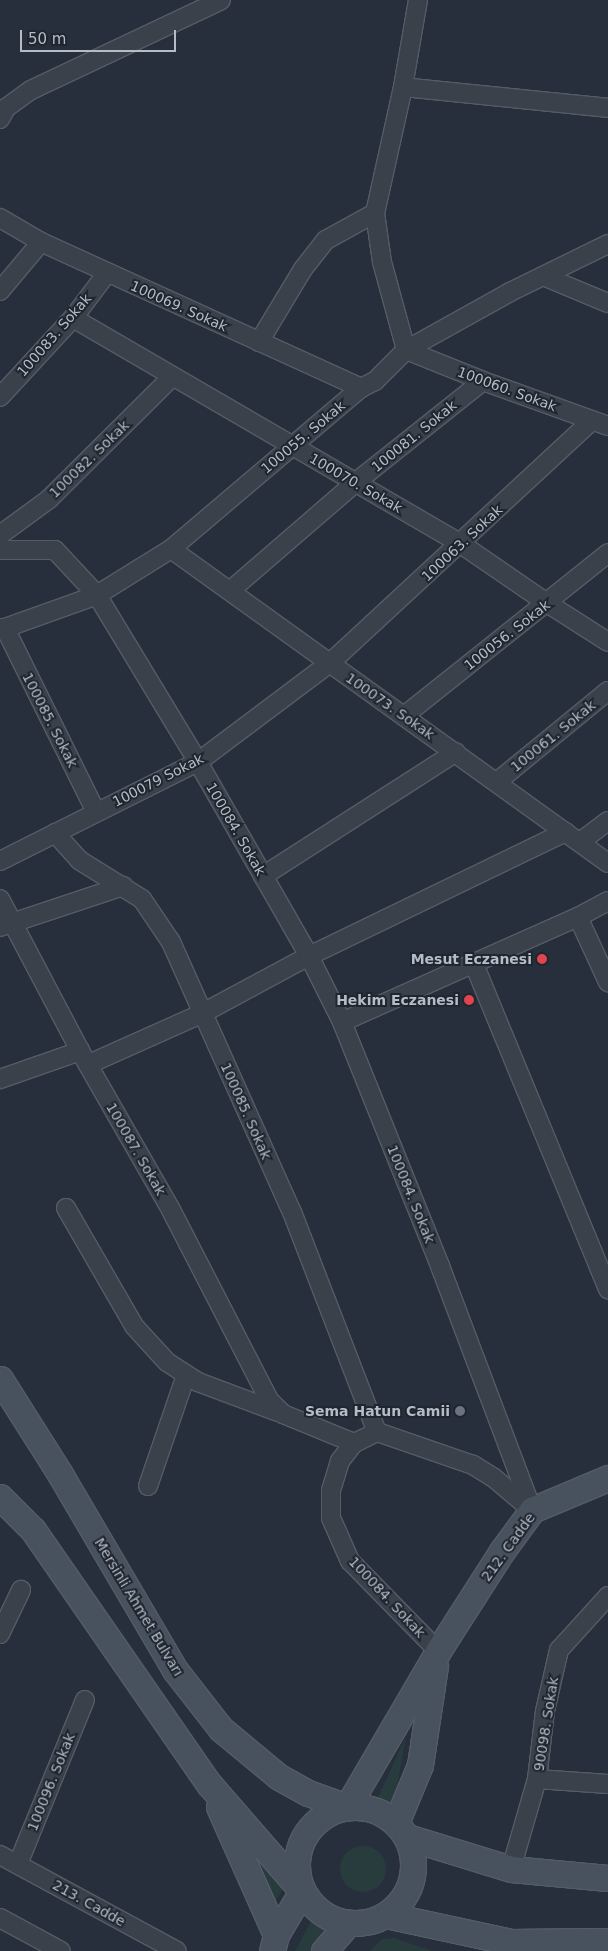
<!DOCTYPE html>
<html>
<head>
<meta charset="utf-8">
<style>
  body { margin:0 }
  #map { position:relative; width:608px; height:1951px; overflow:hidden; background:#262f3b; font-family:"DejaVu Sans",sans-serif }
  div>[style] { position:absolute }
  .green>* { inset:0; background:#293c3d }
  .round { border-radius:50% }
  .roads { filter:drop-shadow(1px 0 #555c66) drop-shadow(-1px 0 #555c66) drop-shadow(0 1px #555c66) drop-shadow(0 -1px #555c66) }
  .street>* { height:18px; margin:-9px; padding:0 9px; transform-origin:9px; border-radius:9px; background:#3a414b }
  .secondary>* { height:25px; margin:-12.5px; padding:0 12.5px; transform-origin:12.5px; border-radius:12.5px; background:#48515e }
  .secondary>.ring { margin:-12.5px; padding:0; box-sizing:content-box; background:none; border:25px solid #48515e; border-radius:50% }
  .dots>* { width:14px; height:14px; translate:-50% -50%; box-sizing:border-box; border:2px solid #1f2630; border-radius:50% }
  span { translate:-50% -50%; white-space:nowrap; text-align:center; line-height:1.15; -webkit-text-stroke:4px #1f2630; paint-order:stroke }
  .street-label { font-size:14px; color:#b5bcc6 }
  .poi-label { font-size:14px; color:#b5bcc6; font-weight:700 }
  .right { translate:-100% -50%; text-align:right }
  .scale { position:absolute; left:20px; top:30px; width:156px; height:22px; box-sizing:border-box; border:2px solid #b5bcc6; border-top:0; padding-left:6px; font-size:15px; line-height:18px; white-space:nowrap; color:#b5bcc6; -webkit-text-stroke:4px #1f2630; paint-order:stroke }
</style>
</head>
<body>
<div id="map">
  <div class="green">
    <i style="clip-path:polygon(406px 1736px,392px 1815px,374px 1806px)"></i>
    <i style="clip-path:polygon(241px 1833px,290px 1879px,270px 1909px)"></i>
    <i class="round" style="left:340px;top:1846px;width:46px;height:46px"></i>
    <i style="clip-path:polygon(316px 1912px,337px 1928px,318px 1951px,295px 1951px)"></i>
    <i style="clip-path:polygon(394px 1938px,432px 1951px,370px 1951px,382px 1939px)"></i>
  </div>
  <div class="roads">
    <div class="street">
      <i style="left:418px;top:0;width:88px;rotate:99.8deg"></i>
      <i style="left:403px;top:87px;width:129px;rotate:102.5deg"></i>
      <i style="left:375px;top:213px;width:49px;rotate:81.9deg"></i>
      <i style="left:382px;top:262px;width:91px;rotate:74.7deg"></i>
      <i style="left:406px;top:350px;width:83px;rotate:21.9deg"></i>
      <i style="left:483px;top:381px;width:133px;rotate:19.8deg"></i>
      <i style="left:403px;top:87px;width:206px;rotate:5.8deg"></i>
      <i style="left:0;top:119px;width:13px;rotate:-61deg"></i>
      <i style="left:6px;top:108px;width:31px;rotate:-36deg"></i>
      <i style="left:31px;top:90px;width:210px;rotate:-25.3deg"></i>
      <i style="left:0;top:218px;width:48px;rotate:30.3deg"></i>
      <i style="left:41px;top:242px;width:352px;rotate:24.5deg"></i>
      <i style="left:543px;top:276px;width:70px;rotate:22.6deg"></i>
      <i style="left:0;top:291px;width:64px;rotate:-50.1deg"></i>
      <i style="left:73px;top:318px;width:449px;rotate:30.2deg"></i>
      <i style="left:461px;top:544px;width:104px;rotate:34.5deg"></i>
      <i style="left:547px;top:603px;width:72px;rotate:32.6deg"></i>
      <i style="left:259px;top:342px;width:85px;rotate:-58.9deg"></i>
      <i style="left:303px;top:269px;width:37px;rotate:-52deg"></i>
      <i style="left:326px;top:240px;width:56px;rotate:-28.9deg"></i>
      <i style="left:0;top:397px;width:108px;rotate:-47.3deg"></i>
      <i style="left:73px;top:318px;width:56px;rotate:-52.9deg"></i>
      <i style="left:0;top:535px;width:61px;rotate:-36.3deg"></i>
      <i style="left:49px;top:499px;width:173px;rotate:-44.8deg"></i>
      <i style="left:171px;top:549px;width:538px;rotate:35.7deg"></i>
      <i style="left:0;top:550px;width:55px"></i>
      <i style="left:55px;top:550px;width:62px;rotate:47deg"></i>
      <i style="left:97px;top:595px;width:195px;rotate:58.8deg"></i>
      <i style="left:198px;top:762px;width:224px;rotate:60.2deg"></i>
      <i style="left:309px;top:956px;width:74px;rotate:63.4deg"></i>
      <i style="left:342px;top:1022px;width:263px;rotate:68.1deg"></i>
      <i style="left:440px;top:1266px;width:261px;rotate:69.3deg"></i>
      <i style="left:532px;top:1510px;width:50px;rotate:-139.9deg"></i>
      <i style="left:494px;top:1478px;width:25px;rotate:-148deg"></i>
      <i style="left:473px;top:1465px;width:102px;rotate:-161deg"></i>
      <i style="left:377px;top:1432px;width:25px;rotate:154deg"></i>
      <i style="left:354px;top:1443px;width:23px;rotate:128deg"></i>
      <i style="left:340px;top:1461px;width:31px;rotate:107deg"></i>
      <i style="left:331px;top:1491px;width:27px;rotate:90deg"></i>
      <i style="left:331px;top:1518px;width:47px;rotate:66.2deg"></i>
      <i style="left:350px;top:1561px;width:126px;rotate:45.6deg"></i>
      <i style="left:231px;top:590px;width:165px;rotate:-40.8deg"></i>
      <i style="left:356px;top:482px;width:162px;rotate:-38.5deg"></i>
      <i style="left:0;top:628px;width:5px"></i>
      <i style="left:5px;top:628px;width:98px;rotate:-19.7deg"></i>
      <i style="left:97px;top:595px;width:87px;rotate:-31.9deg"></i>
      <i style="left:171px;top:549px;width:249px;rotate:-40.3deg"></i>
      <i style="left:361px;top:388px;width:16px;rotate:-27deg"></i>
      <i style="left:375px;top:381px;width:44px;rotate:-45deg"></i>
      <i style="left:406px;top:350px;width:119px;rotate:-29.1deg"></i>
      <i style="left:510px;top:292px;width:109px;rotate:-26.1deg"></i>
      <i style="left:5px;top:628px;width:205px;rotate:63.7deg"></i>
      <i style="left:404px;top:716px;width:261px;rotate:-38.6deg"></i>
      <i style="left:498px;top:781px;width:142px;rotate:-39.3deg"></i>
      <i style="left:55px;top:833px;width:36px;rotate:48deg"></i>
      <i style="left:79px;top:860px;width:74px;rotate:31.8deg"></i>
      <i style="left:142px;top:899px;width:52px;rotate:56deg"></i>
      <i style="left:171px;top:942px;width:296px;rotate:65.9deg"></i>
      <i style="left:292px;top:1212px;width:236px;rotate:68.9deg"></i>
      <i style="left:580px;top:842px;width:35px;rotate:-37deg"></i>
      <i style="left:0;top:861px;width:221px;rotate:-26.6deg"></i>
      <i style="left:198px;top:762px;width:165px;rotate:-36.9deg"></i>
      <i style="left:330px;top:663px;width:357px;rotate:-42.8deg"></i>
      <i style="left:263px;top:876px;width:229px;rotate:-32.7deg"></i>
      <i style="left:0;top:899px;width:172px;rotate:62.2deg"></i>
      <i style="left:80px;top:1051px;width:183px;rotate:60.2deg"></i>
      <i style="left:171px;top:1210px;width:214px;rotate:62.7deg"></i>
      <i style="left:269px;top:1400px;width:20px;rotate:45deg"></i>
      <i style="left:283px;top:1414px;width:77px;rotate:22.2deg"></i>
      <i style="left:578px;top:917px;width:72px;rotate:65.2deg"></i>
      <i style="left:0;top:927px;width:130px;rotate:-18.4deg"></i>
      <i style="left:474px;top:964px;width:352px;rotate:67.6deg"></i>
      <i style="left:342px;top:1022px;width:258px;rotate:-24deg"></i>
      <i style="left:578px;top:917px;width:34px;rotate:-28deg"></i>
      <i style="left:89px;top:1064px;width:125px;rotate:-24.1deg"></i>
      <i style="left:203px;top:1013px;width:120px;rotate:-28.3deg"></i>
      <i style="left:309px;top:956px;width:285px;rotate:-25.8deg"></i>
      <i style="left:0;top:1079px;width:85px;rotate:-19.3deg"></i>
      <i style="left:66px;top:1208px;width:136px;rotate:60deg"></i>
      <i style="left:134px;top:1326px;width:49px;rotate:47.5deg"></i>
      <i style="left:167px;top:1362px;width:37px;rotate:33deg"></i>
      <i style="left:198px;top:1382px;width:85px;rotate:20.6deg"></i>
      <i style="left:148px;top:1486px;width:117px;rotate:-71.1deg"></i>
      <i style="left:0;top:1634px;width:49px;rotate:-64.5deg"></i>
      <i style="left:537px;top:1779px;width:71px;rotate:4deg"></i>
      <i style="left:0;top:1855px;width:201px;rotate:28.5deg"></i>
      <i style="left:18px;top:1864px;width:177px;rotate:-67.8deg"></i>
      <i style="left:511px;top:1869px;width:94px;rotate:-73.9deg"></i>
      <i style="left:537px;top:1779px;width:68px;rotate:-83.3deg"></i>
      <i style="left:545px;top:1711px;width:63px;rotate:-77.1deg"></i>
      <i style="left:559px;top:1650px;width:73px;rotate:-47.8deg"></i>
      <i style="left:0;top:1918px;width:69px;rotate:28.4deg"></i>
    </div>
    <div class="secondary">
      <i style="left:0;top:1379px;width:112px;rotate:57.7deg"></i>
      <i style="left:60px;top:1474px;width:227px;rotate:59.6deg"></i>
      <i style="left:175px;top:1670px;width:75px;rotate:52.1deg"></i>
      <i style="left:221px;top:1729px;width:75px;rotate:39.6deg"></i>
      <i style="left:279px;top:1777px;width:33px;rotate:29deg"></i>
      <i style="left:308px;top:1793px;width:41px;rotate:19.7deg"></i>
      <i style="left:347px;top:1807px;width:181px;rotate:-59.7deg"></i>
      <i style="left:438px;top:1651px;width:119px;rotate:-57.4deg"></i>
      <i style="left:502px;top:1551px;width:51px;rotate:-53.8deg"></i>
      <i style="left:532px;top:1510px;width:82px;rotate:-22.8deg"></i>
      <i style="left:0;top:1497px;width:47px;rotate:45deg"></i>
      <i style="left:33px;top:1530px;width:309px;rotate:55.3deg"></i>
      <i style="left:209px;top:1784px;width:142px;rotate:49deg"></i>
      <i style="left:302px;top:1891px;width:51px;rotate:120.6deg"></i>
      <i style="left:276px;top:1935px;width:16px;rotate:104deg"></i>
      <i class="ring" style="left:297px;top:1807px;width:91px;height:91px"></i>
      <i style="left:219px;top:1807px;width:140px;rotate:66deg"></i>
      <i style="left:396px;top:1823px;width:63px;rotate:-67.5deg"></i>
      <i style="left:420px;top:1765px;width:100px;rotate:-81.4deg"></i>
      <i style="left:407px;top:1837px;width:109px;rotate:17.1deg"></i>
      <i style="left:511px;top:1869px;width:97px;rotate:5.3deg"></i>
      <i style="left:386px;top:1915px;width:128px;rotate:12.2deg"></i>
      <i style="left:511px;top:1942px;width:97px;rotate:-0.6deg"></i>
      <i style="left:324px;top:1951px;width:37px;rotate:-49deg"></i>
    </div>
  </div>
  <div class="dots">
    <i style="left:542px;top:959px;background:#e0444e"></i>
    <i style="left:469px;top:1000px;background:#e0444e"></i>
    <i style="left:460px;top:1411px;background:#6b7280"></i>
  </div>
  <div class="street-label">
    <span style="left:179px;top:306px;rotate:24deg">100069. Sokak</span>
    <span style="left:54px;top:335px;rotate:-49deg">100083. Sokak</span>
    <span style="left:507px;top:389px;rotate:20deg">100060. Sokak</span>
    <span style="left:414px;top:436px;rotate:-39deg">100081. Sokak</span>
    <span style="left:303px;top:437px;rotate:-40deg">100055. Sokak</span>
    <span style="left:89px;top:459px;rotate:-44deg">100082. Sokak</span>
    <span style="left:356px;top:483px;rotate:30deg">100070. Sokak</span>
    <span style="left:462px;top:543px;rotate:-43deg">100063. Sokak</span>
    <span style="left:507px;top:635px;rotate:-38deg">100056. Sokak</span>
    <span style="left:390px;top:706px;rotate:35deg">100073. Sokak</span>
    <span style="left:50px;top:720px;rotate:63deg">100085. Sokak</span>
    <span style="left:553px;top:736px;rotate:-39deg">100061. Sokak</span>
    <span style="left:158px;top:780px;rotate:-27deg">100079 Sokak</span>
    <span style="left:236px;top:829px;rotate:60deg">100084. Sokak</span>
    <span style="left:246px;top:1111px;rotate:66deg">100085. Sokak</span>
    <span style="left:136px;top:1149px;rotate:60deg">100087. Sokak</span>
    <span style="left:411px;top:1194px;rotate:68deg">100084. Sokak</span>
    <span style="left:508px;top:1547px;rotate:-54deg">212. Cadde</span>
    <span style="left:387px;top:1597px;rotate:47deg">100084. Sokak</span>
    <span style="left:139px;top:1607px;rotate:59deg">Mersinli Ahmet Bulvarı</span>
    <span style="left:546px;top:1724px;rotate:-81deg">90098. Sokak</span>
    <span style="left:51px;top:1782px;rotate:-68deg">100096. Sokak</span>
    <span style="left:89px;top:1903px;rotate:29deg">213. Cadde</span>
  </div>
  <div class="poi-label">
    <span class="right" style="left:532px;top:959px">Mesut Eczanesi</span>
    <span class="right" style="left:459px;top:1000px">Hekim Eczanesi</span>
    <span class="right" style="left:450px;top:1411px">Sema Hatun Camii</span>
  </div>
  <div class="scale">50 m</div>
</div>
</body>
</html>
